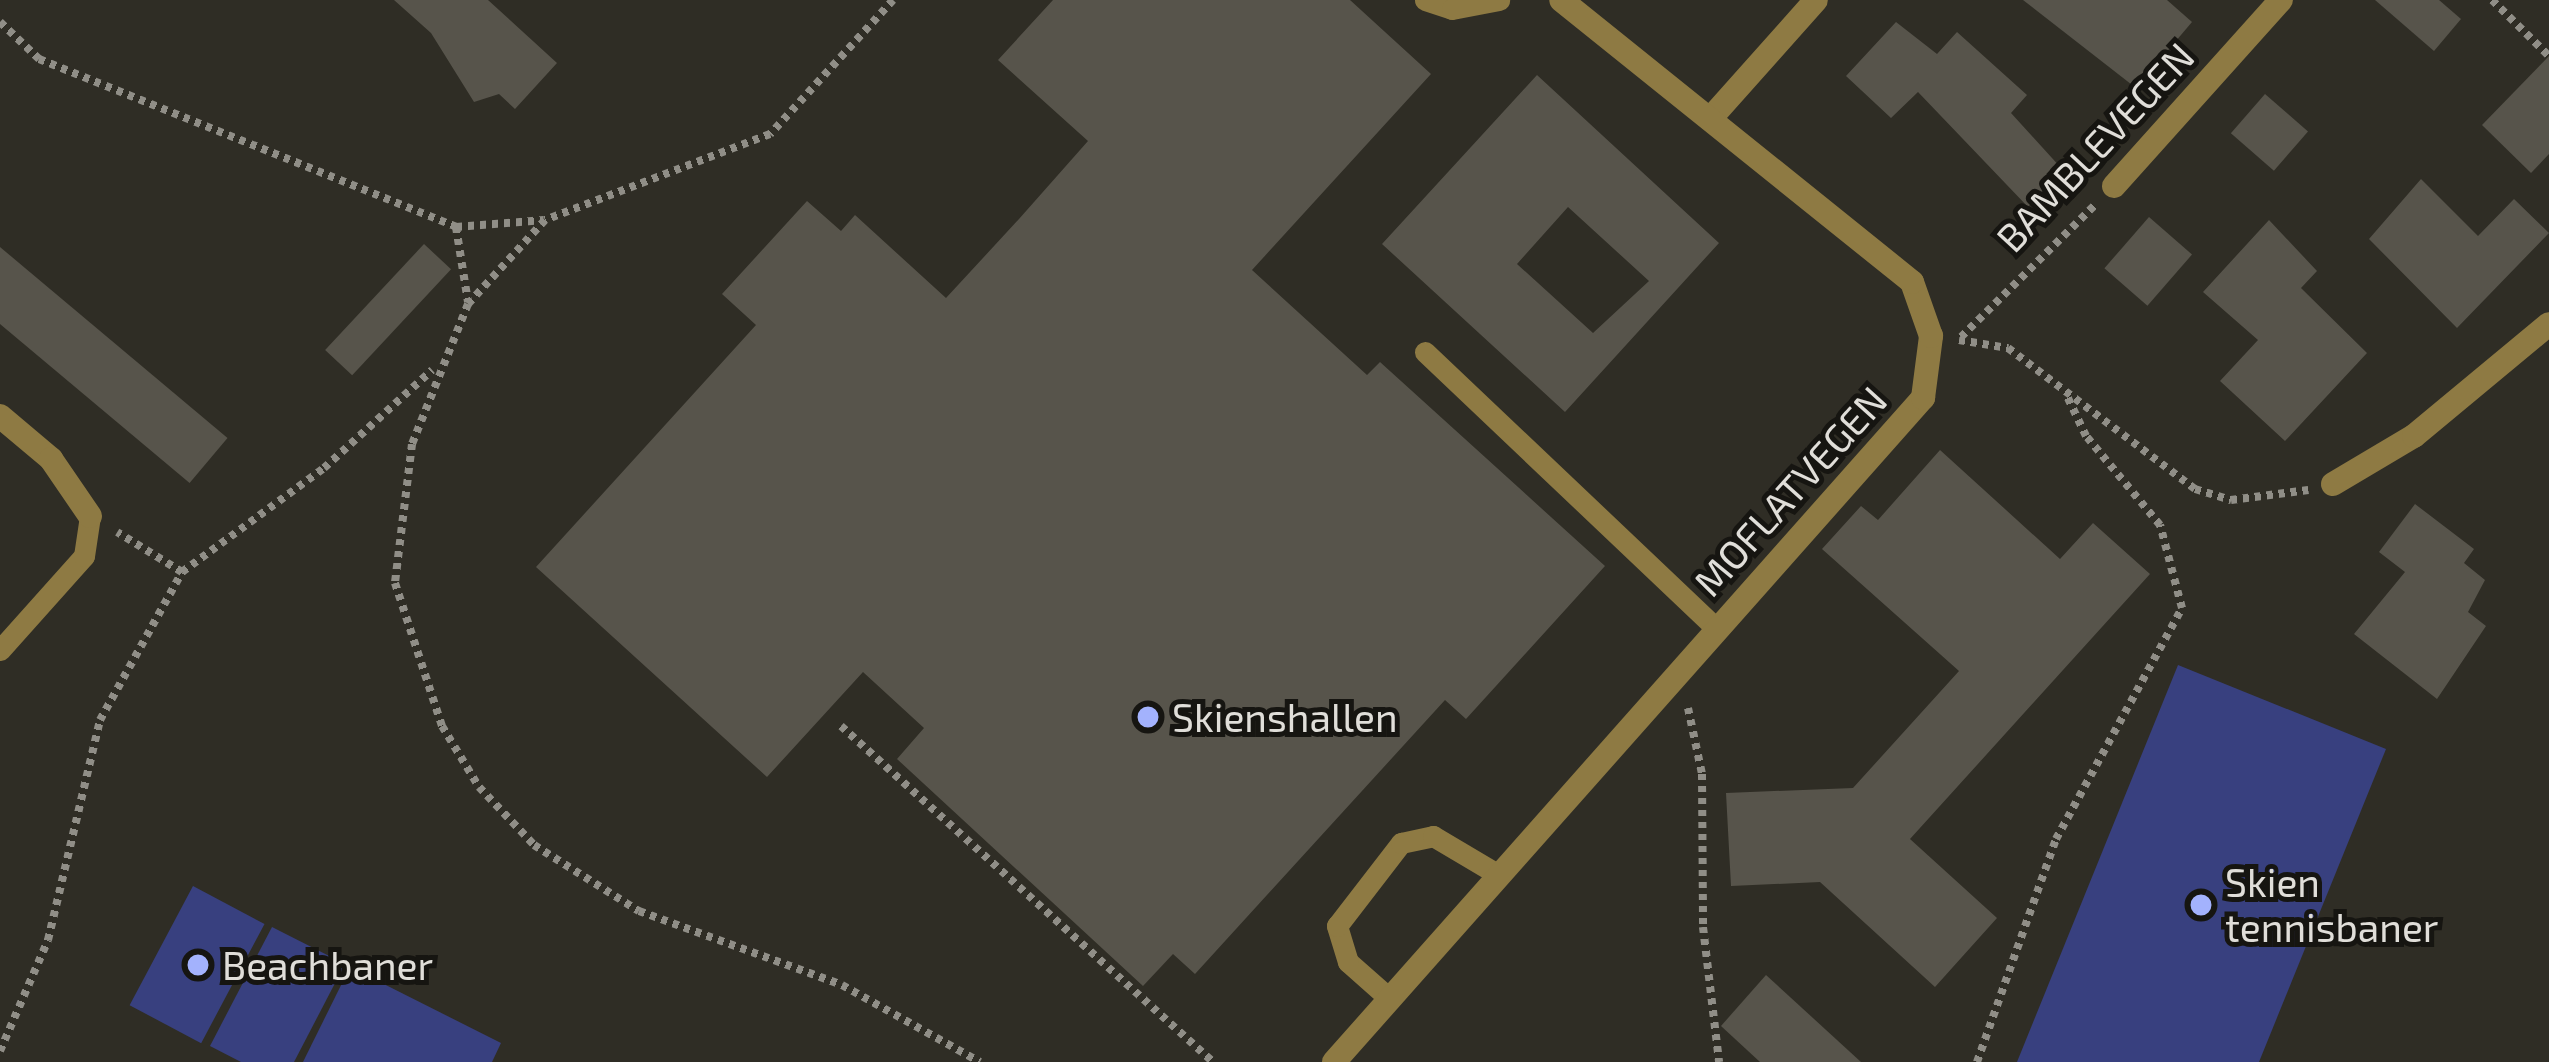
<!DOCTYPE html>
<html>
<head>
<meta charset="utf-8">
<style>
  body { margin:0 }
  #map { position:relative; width:2549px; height:1062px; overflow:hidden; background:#2f2d25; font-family:"Exo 2",sans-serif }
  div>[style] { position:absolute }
  .green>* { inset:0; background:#38407f; transform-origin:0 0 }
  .building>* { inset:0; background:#57544b; transform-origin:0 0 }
  .path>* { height:8px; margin-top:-4px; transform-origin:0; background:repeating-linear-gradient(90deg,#908e87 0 6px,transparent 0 12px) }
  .service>* { height:21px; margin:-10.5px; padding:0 10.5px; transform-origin:10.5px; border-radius:10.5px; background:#8e7a43 }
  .minor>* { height:24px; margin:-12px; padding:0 12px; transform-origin:12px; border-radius:12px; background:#8e7a43 }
  .dots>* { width:33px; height:33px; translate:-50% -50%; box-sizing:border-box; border:6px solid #161511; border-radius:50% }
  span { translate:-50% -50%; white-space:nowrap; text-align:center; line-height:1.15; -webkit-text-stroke:10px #161511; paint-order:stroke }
  .street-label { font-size:39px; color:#e0ded9 }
  .poi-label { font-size:39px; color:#e0ded9 }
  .left { translate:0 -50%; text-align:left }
</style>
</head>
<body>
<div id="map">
  <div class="green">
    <i style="clip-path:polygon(2178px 665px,2386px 749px,2259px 1062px,2017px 1062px)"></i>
    <i style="left:193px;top:886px;width:81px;height:135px;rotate:28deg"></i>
    <i style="clip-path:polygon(272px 927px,345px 964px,294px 1062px,241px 1062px,210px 1046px)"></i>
    <i style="clip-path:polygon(350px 967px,501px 1043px,492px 1062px,303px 1062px)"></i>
  </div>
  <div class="building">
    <i style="clip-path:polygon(394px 0,488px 0,557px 63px,515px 109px,499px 94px,474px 102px,431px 33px)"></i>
    <i style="clip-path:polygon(1053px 0,1350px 0,1431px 74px,1252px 270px,1367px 375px,1380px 362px,1605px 566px,1466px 719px,1445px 700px,1195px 974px,1173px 954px,1143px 986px,897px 759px,924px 728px,863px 672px,767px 777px,536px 567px,756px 325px,722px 294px,807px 201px,841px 231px,855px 215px,946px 298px,1019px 219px,1088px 141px,998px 60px)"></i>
    <i style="clip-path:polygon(2023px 0,2167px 0,2192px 22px,2136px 88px)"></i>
    <i style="clip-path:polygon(2375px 0,2439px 0,2461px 19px,2434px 51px)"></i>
    <i style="clip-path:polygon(1896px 22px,1937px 54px,1957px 32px,2027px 95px,2011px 113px,2062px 169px,2028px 207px,1918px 92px,1891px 118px,1846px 76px)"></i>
    <i style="clip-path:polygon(2549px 56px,2549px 154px,2531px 173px,2482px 125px)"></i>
    <i style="clip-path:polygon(evenodd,1537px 75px,1719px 243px,1565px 412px,1382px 244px,1537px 75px,1568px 207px,1649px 281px,1593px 333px,1517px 264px,1568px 207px)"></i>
    <i style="left:2265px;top:94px;width:57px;height:52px;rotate:41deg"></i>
    <i style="clip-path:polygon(2421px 179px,2478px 236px,2514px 199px,2549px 233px,2457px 328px,2369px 239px)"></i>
    <i style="left:2149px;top:217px;width:57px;height:68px;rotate:41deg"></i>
    <i style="clip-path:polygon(2269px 220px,2317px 271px,2301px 288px,2367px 353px,2285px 441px,2220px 381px,2258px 340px,2203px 292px)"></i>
    <i style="left:424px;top:244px;width:37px;height:145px;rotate:43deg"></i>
    <i style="left:0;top:247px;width:297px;height:59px;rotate:40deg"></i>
    <i style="clip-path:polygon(1940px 450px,2060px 559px,2093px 523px,2150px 574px,1910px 839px,1997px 918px,1935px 987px,1820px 882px,1731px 886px,1726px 793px,1853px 788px,1959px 671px,1822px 549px,1861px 506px,1878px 520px)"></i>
    <i style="clip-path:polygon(2415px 504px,2474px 549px,2464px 563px,2485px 580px,2468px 612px,2486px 626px,2437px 699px,2354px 634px,2405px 572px,2379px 552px)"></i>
    <i style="clip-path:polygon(1766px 975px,1861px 1062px,1760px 1062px,1721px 1026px)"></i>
  </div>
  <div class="path">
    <i style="left:893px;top:0;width:182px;rotate:132.5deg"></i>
    <i style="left:770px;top:134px;width:241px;rotate:159.1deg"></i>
    <i style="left:545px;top:220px;width:114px;rotate:132.5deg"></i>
    <i style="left:468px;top:304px;width:151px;rotate:111.8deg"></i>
    <i style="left:412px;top:444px;width:140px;rotate:97deg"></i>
    <i style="left:395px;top:583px;width:151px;rotate:71.8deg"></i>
    <i style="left:442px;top:726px;width:71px;rotate:58.8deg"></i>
    <i style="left:479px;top:787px;width:80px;rotate:46.5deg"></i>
    <i style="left:534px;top:845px;width:124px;rotate:32.2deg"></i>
    <i style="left:639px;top:911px;width:216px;rotate:20deg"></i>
    <i style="left:842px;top:985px;width:158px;rotate:29.2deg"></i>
    <i style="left:2492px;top:0;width:80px;rotate:44.5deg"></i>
    <i style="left:0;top:22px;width:54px;rotate:43.5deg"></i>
    <i style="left:39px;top:59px;width:450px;rotate:21.9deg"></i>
    <i style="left:456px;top:227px;width:88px;rotate:-4.5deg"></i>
    <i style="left:456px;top:227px;width:76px;rotate:80.9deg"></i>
    <i style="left:1961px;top:337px;width:190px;rotate:-44.6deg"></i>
    <i style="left:1959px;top:340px;width:50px;rotate:9.3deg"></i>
    <i style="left:2008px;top:348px;width:234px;rotate:37deg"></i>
    <i style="left:2195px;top:489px;width:38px;rotate:17deg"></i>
    <i style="left:2231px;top:500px;width:78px;rotate:-7.4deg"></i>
    <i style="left:182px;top:572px;width:176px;rotate:-36.2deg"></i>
    <i style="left:324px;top:468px;width:146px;rotate:-42.2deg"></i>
    <i style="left:1688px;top:708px;width:67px;rotate:78deg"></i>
    <i style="left:1702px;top:774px;width:153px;rotate:89.6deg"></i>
    <i style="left:1703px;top:927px;width:136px;rotate:83.2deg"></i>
    <i style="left:841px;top:726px;width:501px;rotate:42.09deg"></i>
    <i style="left:0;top:1051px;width:121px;rotate:-66.6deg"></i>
    <i style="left:48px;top:940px;width:226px;rotate:-76.7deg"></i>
    <i style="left:100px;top:720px;width:169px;rotate:-61deg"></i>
    <i style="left:182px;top:572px;width:76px;rotate:-148.4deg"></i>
    <i style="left:1977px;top:1062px;width:237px;rotate:-70.5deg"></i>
    <i style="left:2056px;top:839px;width:263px;rotate:-61.4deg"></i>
    <i style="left:2182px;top:608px;width:86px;rotate:-104.8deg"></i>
    <i style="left:2160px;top:525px;width:116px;rotate:-129.7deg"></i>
    <i style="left:2086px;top:436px;width:47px;rotate:-115.5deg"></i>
  </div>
  <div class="service">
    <i style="left:1425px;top:0;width:28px;rotate:18deg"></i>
    <i style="left:1452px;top:9px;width:48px;rotate:-10.8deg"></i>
    <i style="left:1425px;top:352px;width:400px;rotate:43.5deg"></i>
    <i style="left:0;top:650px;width:126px;rotate:-48.2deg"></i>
    <i style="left:84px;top:556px;width:40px;rotate:-81.5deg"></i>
    <i style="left:1390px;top:999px;width:56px;rotate:-138.6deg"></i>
    <i style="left:1348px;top:962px;width:38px;rotate:-107deg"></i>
    <i style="left:1337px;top:926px;width:105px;rotate:-52.4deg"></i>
    <i style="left:1401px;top:843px;width:33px;rotate:-12deg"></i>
    <i style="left:1433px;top:836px;width:77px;rotate:30.6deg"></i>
  </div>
  <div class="minor">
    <i style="left:1710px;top:119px;width:159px;rotate:-48.3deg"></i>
    <i style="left:2114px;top:186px;width:250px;rotate:-48.1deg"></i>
    <i style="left:0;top:416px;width:67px;rotate:40.1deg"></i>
    <i style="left:51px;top:459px;width:69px;rotate:55.6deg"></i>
    <i style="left:2333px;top:484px;width:94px;rotate:-30.7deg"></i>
    <i style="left:2414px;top:436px;width:175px;rotate:-39.7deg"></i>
    <i style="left:1334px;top:1062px;width:888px;rotate:-48.43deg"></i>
    <i style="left:1923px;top:398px;width:63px;rotate:-82.6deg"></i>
    <i style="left:1931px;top:336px;width:57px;rotate:-109.4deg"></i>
    <i style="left:1912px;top:282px;width:450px;rotate:-141.2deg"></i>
  </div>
  <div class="dots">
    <i style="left:1148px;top:717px;background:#a3b2fd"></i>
    <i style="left:2201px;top:905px;background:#a3b2fd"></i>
    <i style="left:198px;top:965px;background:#a3b2fd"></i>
  </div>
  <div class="street-label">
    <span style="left:2095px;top:147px;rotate:-47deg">BAMBLEVEGEN</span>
    <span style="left:1790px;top:491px;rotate:-48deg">MOFLATVEGEN</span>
  </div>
  <div class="poi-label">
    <span class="left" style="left:1172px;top:717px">Skienshallen</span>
    <span class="left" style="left:2225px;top:905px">Skien<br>tennisbaner</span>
    <span class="left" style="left:222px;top:965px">Beachbaner</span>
  </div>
</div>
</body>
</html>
